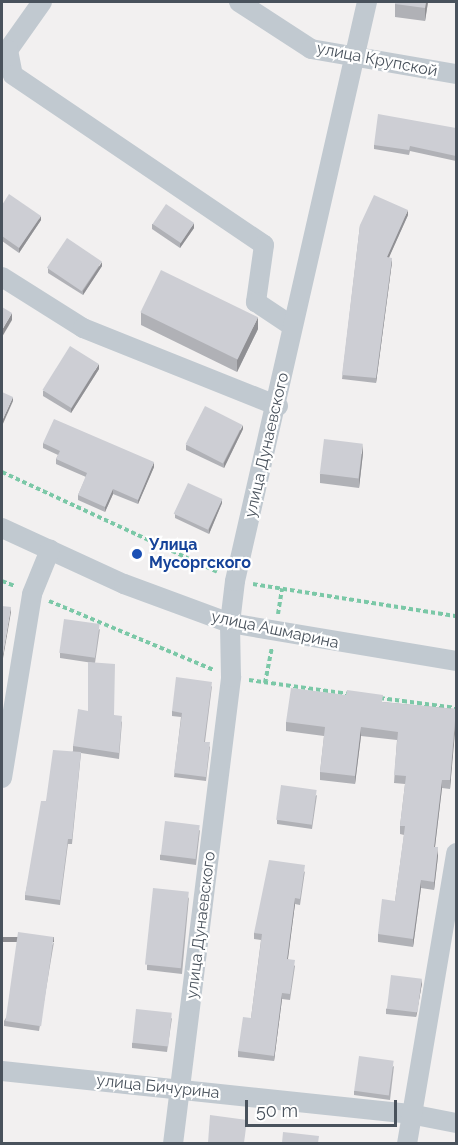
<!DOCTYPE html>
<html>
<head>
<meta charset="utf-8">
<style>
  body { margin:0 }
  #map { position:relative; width:458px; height:1145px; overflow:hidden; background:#f2f0f0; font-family:Raleway,sans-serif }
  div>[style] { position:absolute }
  .path>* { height:4px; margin-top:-2px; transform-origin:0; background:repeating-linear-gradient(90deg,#7bc8a7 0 4.5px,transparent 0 7.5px) }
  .minor>* { height:20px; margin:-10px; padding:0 10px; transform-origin:10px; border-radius:10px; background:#c1c9d0 }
  .wall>* { inset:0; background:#b0b1b6 }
  .shaded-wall>* { inset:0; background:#909094; transform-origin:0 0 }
  .building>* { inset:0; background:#cdced4; transform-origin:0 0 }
  .dots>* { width:16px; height:16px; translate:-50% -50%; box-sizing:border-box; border:3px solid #fff; border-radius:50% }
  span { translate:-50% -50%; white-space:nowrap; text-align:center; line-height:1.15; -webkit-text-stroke:4.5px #fff; paint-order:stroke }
  .street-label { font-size:16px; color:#49525c }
  .transit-label { font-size:16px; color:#164399; font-weight:700 }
  .left { translate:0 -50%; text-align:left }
  .frame { position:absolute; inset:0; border:3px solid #49525c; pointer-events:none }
  .scale { position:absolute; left:245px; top:1100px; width:152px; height:27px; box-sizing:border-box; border:3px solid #49525c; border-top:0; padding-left:8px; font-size:18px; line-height:21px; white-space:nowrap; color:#49525c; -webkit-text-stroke:4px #fff; paint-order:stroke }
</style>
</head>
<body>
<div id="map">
  <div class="path">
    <i style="left:2px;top:472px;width:237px;rotate:24.9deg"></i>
    <i style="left:2px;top:581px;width:14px;rotate:21deg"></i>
    <i style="left:253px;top:584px;width:206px;rotate:9deg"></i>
    <i style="left:49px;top:601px;width:179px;rotate:22.7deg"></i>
    <i style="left:278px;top:614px;width:26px;rotate:-81deg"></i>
    <i style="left:249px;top:680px;width:101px;rotate:8deg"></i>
    <i style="left:265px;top:683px;width:36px;rotate:-79deg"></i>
    <i style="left:380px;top:698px;width:77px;rotate:7.5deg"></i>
  </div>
  <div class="minor">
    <i style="left:42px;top:2px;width:59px;rotate:125.3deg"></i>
    <i style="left:8px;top:50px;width:25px;rotate:79deg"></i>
    <i style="left:13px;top:75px;width:303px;rotate:34.1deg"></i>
    <i style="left:264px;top:245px;width:58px;rotate:98deg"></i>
    <i style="left:256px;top:302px;width:43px;rotate:33.7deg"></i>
    <i style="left:239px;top:2px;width:86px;rotate:33.1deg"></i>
    <i style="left:311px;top:49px;width:147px;rotate:9.8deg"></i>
    <i style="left:2px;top:277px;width:96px;rotate:32.2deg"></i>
    <i style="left:83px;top:328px;width:210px;rotate:21.8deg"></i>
    <i style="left:2px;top:528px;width:134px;rotate:24.7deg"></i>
    <i style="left:124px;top:584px;width:113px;rotate:20.2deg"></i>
    <i style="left:230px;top:623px;width:229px;rotate:9.5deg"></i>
    <i style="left:2px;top:778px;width:186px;rotate:-80.7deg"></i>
    <i style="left:32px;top:594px;width:48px;rotate:-67.8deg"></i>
    <i style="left:2px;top:1071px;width:410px;rotate:6deg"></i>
    <i style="left:410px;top:1114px;width:47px;rotate:11.1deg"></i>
    <i style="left:173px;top:1144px;width:471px;rotate:-82.9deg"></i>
    <i style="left:231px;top:677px;width:54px;rotate:-91.1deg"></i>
    <i style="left:230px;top:623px;width:42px;rotate:-83.2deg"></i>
    <i style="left:235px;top:581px;width:594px;rotate:-77.16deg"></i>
    <i style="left:407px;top:1144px;width:295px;rotate:-80.4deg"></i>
  </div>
  <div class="wall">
    <i style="clip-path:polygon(395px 2px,428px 2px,425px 21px,395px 17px)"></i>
    <i style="clip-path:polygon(456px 128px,456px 161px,410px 151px,409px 155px,374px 149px,374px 145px)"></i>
    <i style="clip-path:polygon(2px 205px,41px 220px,19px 253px,2px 241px)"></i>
    <i style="clip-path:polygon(408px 215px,389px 257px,392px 262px,376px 383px,342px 379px,360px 225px)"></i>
    <i style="clip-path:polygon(152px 224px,194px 228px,180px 248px,152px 229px)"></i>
    <i style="clip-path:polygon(102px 266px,83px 295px,48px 273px,48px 268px)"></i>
    <i style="clip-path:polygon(141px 312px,258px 329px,237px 372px,141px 325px)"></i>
    <i style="clip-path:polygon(99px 369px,71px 413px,43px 396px,43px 391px)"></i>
    <i style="clip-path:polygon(243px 429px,224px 468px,186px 450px,186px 445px)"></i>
    <i style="clip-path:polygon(43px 443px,154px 467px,138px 504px,113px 494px,105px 512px,78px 500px,78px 495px,86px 477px,56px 464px,56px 459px,58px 455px,43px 448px)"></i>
    <i style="clip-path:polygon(363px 453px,359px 488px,320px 483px,320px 474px)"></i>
    <i style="clip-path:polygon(222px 503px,209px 534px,175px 518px,175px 514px)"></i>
    <i style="clip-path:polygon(100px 629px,95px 663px,114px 715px,122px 722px,119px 759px,81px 753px,72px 844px,68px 844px,60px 905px,25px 900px,25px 895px,46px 801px,73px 751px,73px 746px,88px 711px,93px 663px,60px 658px,60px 653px)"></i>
    <i style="clip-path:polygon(212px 686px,205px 742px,210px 747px,206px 781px,174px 777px,181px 717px,172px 716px,172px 711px)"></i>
    <i style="clip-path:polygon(383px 702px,456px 709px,450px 789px,442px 788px,435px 847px,438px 856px,434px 890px,421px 888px,413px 947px,378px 942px,378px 934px,395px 901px,404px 835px,400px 834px,400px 826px,405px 784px,394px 783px,397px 740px,361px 736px,355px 784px,320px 780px,320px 772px,324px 736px,286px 731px,286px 722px)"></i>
    <i style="clip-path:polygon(317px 795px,312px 829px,277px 824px,277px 820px)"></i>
    <i style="clip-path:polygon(200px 830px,196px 865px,160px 860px,160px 855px)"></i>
    <i style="clip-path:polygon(305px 871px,300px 905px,295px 904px,288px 959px,295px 966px,290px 1000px,282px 999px,274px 1061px,238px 1057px,238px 1051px,251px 1018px,261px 940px,254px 939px,254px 933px)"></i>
    <i style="clip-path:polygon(189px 897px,182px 974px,147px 970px,147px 965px)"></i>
    <i style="clip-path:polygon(54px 942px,39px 1031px,4px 1026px,4px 1021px)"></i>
    <i style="clip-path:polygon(422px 983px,416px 1017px,386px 1014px,386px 1009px)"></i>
    <i style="clip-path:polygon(172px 1018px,167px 1052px,132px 1048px,132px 1043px)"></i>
    <i style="clip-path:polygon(394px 1066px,390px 1100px,354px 1095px,354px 1091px)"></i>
  </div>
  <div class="shaded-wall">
    <i style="clip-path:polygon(426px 2px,428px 2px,425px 21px,425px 8px)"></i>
    <i style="clip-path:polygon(408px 210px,408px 215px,387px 262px,387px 257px)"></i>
    <i style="clip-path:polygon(41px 216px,41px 220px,19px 253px,19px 248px)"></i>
    <i style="clip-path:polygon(194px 223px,194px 228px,180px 248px,180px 244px)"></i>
    <i style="clip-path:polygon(392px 258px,392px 262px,376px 383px,376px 378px)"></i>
    <i style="clip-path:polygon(102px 262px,102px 266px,83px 295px,83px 291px)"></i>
    <i style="clip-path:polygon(12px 313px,12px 320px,2px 337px,2px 330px)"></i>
    <i style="clip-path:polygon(258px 317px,258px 329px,237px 372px,237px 360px)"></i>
    <i style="clip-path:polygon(99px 364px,99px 369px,71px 413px,71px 409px)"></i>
    <i style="clip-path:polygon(13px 397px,13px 401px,2px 426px,2px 421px)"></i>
    <i style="clip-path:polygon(243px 425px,243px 429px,224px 468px,224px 463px)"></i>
    <i style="clip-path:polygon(363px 444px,363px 453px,359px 488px,359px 478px)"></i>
    <i style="clip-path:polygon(154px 462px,154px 467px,138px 504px,138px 500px)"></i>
    <i style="clip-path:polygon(113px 489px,113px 494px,105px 512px,105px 507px)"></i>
    <i style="clip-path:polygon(222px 499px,222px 503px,209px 534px,209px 529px)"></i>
    <i style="clip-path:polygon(11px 607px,11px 612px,2px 664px,2px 660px)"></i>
    <i style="clip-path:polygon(456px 712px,456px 721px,450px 789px,450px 780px)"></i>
    <i style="clip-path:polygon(361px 727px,361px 736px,355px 784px,355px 776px)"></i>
    <i style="clip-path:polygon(442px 780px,442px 788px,434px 855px,434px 847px)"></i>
    <i style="clip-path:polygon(438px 847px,438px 856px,434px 890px,434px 882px)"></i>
    <i style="clip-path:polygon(421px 880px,421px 888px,413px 947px,413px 939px)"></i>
    <i style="clip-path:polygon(295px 898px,295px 904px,287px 965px,287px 959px)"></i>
    <i style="left:54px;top:937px;width:5px;height:90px;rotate:90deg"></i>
    <i style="clip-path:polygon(422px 979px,422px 983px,416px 1017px,416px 1013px)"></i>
    <i style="clip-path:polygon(282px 993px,282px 999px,274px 1061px,274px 1056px)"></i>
  </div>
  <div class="building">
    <i style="clip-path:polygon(395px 2px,426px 2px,425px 8px,395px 4px)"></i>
    <i style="clip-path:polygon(378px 114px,456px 128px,456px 156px,410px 146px,409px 150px,374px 145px)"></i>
    <i style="clip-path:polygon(9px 194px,41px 216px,19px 248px,2px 236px,2px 205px)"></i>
    <i style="clip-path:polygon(374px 195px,408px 210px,387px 257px,392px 258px,376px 378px,342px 375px,360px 225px)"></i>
    <i style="left:166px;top:204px;width:34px;height:24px;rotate:34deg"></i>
    <i style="left:67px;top:238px;width:42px;height:36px;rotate:34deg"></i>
    <i style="left:161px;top:270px;width:108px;height:47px;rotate:26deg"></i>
    <i style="clip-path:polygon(2px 307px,12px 313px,2px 330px)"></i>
    <i style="left:70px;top:346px;width:34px;height:52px;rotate:32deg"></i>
    <i style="clip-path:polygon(2px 392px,13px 397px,2px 421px)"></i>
    <i style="left:205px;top:406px;width:42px;height:43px;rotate:27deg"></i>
    <i style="clip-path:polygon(54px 419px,154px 462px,138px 500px,113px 489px,105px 507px,78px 495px,87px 473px,56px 459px,60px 451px,43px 443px)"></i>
    <i style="left:324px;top:439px;width:39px;height:35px;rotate:7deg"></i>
    <i style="left:188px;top:483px;width:38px;height:34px;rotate:25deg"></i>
    <i style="clip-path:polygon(2px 606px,11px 607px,2px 660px)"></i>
    <i style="left:64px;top:619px;width:36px;height:34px;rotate:8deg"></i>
    <i style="clip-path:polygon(88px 662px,115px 664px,114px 715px,122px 716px,119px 753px,73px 746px,78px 709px,88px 711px)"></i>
    <i style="clip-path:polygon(176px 677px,212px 682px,204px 742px,210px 742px,206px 777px,174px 773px,182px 713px,172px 711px)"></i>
    <i style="clip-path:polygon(291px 688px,346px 695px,347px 690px,383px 695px,382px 702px,456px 709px,450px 780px,442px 780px,434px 847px,438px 847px,434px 882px,421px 880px,413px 939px,378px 934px,382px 899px,395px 901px,405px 826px,400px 826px,406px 776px,394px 775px,398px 732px,361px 727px,355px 776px,320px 772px,325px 727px,286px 722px)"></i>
    <i style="clip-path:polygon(53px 750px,81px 752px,72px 839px,68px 839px,60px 900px,25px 895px,41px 801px,46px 801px)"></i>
    <i style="left:281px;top:785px;width:36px;height:35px;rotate:8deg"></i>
    <i style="left:165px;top:821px;width:35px;height:34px;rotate:7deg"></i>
    <i style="clip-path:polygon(269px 860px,305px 865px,300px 899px,295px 898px,287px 959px,295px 960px,290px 994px,282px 993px,274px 1056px,238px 1051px,243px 1017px,251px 1018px,262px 934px,254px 933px)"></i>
    <i style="left:153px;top:888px;width:36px;height:77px;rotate:6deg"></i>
    <i style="left:18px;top:932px;width:36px;height:90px;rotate:8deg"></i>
    <i style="left:391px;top:975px;width:31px;height:34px;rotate:7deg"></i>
    <i style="left:136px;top:1009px;width:36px;height:34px;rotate:6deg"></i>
    <i style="left:359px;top:1056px;width:35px;height:35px;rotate:8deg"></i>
    <i style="clip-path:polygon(210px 1115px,247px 1120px,244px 1143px,208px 1143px)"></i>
    <i style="clip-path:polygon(283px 1132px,319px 1136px,318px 1143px,282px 1143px)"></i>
  </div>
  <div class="dots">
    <i style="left:137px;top:554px;background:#1a4fb4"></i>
  </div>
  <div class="street-label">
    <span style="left:377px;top:60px;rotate:11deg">улица Крупской</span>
    <span style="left:267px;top:445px;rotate:-77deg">улица Дунаевского</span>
    <span style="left:275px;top:630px;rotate:12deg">улица Ашмарина</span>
    <span style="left:201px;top:925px;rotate:-83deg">улица Дунаевского</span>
    <span style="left:158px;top:1087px;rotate:6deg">улица Бичурина</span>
  </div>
  <div class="transit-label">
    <span class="left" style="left:149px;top:554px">Улица<br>Мусоргского</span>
  </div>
  <div class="frame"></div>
  <div class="scale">50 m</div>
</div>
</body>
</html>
